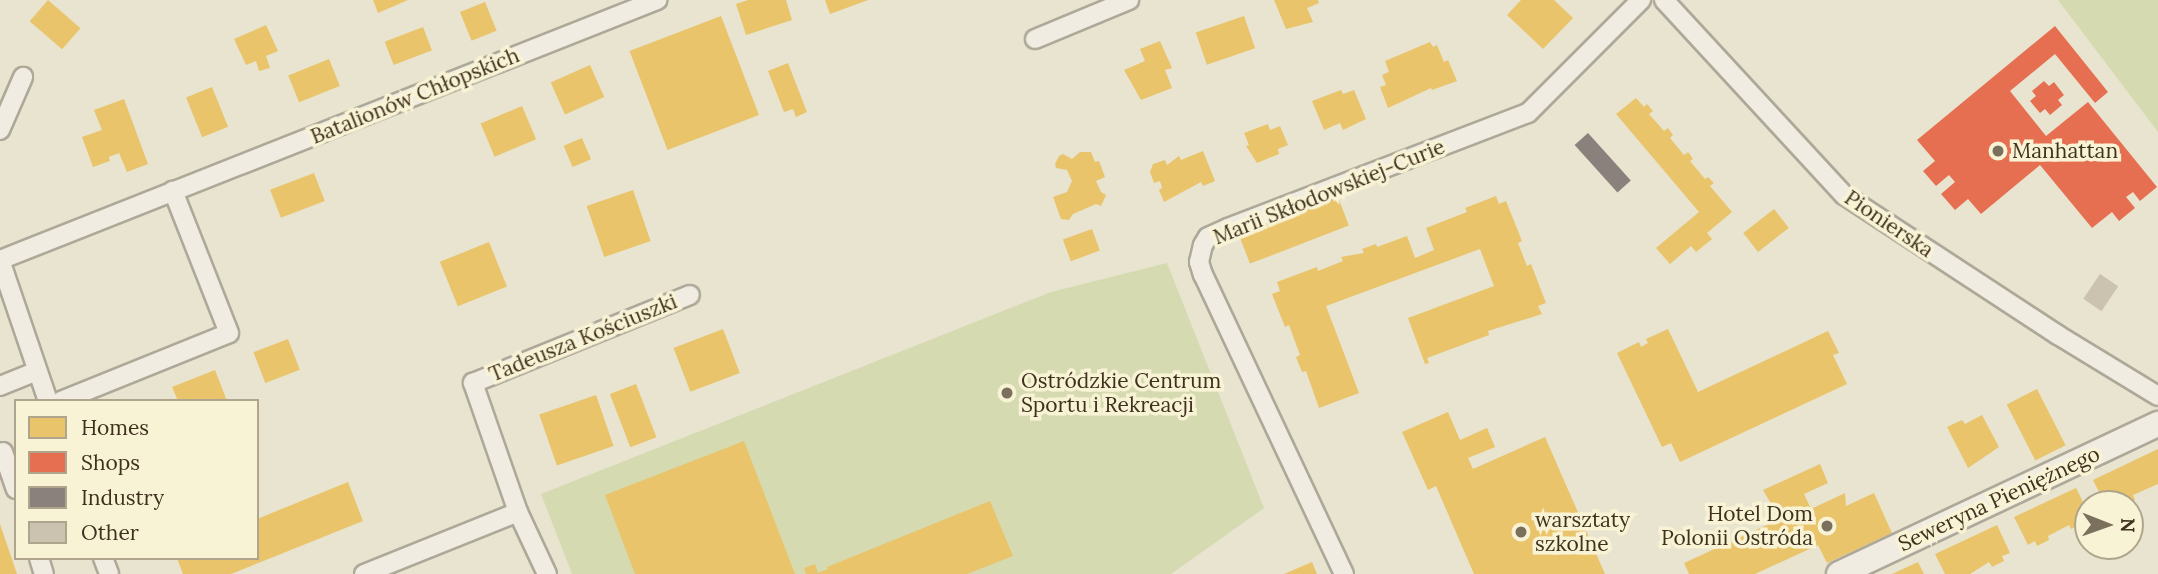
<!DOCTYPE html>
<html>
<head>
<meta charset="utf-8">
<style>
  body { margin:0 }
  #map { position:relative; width:2158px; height:574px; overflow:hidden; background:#e8e4d0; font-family:Lora,serif }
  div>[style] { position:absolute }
  .green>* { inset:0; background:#d5dab1 }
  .homes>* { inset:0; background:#e9c46a; transform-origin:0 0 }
  .shops>* { inset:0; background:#e76f51 }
  .industry>* { inset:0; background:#8a817c; transform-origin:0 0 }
  .building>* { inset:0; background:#ccc2b0; transform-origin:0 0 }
  .roads { filter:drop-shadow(2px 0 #aea898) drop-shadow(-2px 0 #aea898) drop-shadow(0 2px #aea898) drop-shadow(0 -2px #aea898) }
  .street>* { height:18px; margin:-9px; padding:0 9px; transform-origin:9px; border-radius:9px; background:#f0ece2 }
  .secondary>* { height:24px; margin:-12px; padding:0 12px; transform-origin:12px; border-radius:12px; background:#f0ece2 }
  .dots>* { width:19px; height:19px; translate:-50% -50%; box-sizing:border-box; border:4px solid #f9f3d6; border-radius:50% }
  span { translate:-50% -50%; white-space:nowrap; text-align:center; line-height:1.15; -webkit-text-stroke:7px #f9f3d6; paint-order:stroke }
  .street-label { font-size:21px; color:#3f311e }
  .poi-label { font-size:21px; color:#3f311e }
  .left { translate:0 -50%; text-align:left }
  .right { translate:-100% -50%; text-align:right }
  .legend { position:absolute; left:14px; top:399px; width:245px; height:161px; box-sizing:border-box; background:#f9f3d6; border:2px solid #afa58c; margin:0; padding:9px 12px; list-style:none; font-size:21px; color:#3f311e }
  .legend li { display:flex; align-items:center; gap:14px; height:35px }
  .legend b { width:35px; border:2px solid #afa58c }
  .north { position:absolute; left:2074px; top:490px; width:70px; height:70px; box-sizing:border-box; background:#f9f3d6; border:2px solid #afa58c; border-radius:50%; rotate:91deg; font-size:19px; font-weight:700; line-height:28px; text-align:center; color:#3f311e }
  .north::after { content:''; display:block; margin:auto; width:24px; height:32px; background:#7a705c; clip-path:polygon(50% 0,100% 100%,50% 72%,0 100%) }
</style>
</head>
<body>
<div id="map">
  <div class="green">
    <i style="clip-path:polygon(2058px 0,2158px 0,2158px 132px)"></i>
    <i style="clip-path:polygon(1167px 263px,1264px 508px,1171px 574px,572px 574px,541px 494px,1051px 292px)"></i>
  </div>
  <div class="homes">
    <i style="left:48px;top:0;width:43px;height:28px;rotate:41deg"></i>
    <i style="clip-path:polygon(373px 0,408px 0,378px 13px)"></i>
    <i style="clip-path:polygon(748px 0,786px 0,792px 20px,746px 35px,736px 4px)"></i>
    <i style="clip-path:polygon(825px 0,868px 0,830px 14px)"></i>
    <i style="clip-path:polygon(1274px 0,1318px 0,1319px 3px,1307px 8px,1313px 22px,1286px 29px)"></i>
    <i style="clip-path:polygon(1521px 0,1554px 0,1573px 18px,1543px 49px,1507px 15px)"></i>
    <i style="left:485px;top:2px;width:31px;height:27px;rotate:68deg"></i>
    <i style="left:721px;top:16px;width:106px;height:98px;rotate:69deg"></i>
    <i style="left:1244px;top:16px;width:34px;height:51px;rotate:71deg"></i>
    <i style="clip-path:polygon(266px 25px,278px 51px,266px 56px,270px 68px,259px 71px,256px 61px,246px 65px,234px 39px)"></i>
    <i style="left:423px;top:27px;width:25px;height:41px;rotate:69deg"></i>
    <i style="clip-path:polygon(1160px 41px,1172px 68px,1165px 70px,1172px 88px,1141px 100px,1124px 70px,1145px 61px,1140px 49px)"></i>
    <i style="clip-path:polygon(1430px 42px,1433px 47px,1437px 45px,1444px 62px,1448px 60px,1457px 81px,1432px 90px,1431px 88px,1388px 108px,1380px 87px,1386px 85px,1382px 75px,1389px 72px,1385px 61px)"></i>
    <i style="left:329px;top:59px;width:29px;height:44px;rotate:68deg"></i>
    <i style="clip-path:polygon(788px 63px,807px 112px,796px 117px,793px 109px,784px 112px,768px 71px)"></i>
    <i style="left:590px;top:65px;width:35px;height:43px;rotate:66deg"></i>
    <i style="left:212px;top:87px;width:43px;height:28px;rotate:68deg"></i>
    <i style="clip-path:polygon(1341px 90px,1343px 94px,1354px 90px,1366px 119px,1343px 130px,1340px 123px,1324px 130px,1312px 101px)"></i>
    <i style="clip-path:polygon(1636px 98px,1644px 107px,1647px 104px,1653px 111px,1649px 114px,1664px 131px,1668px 128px,1673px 135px,1670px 138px,1684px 155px,1688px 152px,1691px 156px,1693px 159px,1690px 161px,1705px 179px,1708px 177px,1714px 183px,1710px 186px,1732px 212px,1707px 233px,1712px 239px,1696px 252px,1691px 246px,1670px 264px,1656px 248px,1699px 212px,1616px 114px)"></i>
    <i style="clip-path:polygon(124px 99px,148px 164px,127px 172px,119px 153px,109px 157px,110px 161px,93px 167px,82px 137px,102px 130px,94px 110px)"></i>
    <i style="left:522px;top:106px;width:36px;height:45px;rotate:67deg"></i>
    <i style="clip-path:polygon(1268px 124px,1270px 130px,1280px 126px,1288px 145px,1278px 149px,1279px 154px,1257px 163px,1246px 146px,1249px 145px,1244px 133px)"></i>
    <i style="left:582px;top:138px;width:23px;height:20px;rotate:67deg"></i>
    <i style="clip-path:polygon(1203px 151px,1215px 181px,1203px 186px,1201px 182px,1164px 202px,1159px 190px,1162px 188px,1160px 181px,1154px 183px,1150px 172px,1153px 164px,1165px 160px,1167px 165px,1179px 156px,1181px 160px)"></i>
    <i style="clip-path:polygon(1080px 152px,1091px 152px,1095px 162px,1099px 161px,1105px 177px,1096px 181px,1101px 192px,1106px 195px,1101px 206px,1096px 204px,1073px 214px,1069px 220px,1061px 219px,1053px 197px,1067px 192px,1072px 181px,1067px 170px,1056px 168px,1055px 164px,1059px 156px,1063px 154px,1072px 159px)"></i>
    <i style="left:314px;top:173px;width:30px;height:47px;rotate:69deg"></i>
    <i style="left:633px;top:190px;width:54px;height:49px;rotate:71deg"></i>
    <i style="left:1336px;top:192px;width:36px;height:106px;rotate:69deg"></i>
    <i style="clip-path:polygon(1496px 196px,1499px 204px,1506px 201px,1522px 241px,1518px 243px,1527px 266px,1531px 264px,1546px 303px,1538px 306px,1542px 314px,1488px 331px,1489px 335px,1427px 358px,1429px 363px,1425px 364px,1408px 318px,1494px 286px,1480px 249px,1326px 306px,1359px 393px,1319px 408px,1306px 371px,1302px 372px,1296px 357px,1300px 355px,1289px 325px,1285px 327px,1272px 294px,1280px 291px,1277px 282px,1317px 267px,1318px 271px,1343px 261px,1341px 257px,1364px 253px,1362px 249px,1376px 244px,1377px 247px,1407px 236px,1415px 258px,1434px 250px,1426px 228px,1467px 212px,1465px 208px)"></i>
    <i style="left:1774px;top:209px;width:24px;height:39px;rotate:52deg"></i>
    <i style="left:1092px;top:229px;width:23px;height:31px;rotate:70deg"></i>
    <i style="left:489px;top:242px;width:48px;height:53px;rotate:68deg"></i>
    <i style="left:723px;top:329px;width:47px;height:53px;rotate:69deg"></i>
    <i style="clip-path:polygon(1668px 329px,1698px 392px,1828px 331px,1839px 353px,1833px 355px,1847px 384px,1680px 462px,1671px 443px,1662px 447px,1617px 353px,1639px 342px,1641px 347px,1648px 343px,1646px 339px)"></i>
    <i style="left:288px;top:339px;width:33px;height:37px;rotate:69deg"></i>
    <i style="clip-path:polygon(215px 370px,227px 401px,178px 401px,172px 387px)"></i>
    <i style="left:636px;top:384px;width:57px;height:28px;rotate:69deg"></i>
    <i style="left:2037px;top:389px;width:63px;height:34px;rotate:63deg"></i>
    <i style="left:596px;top:395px;width:54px;height:60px;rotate:71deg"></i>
    <i style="clip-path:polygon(1448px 412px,1460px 440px,1487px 428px,1495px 447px,1468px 458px,1473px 469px,1545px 437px,1605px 574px,1474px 574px,1436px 486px,1428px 490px,1402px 432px)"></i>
    <i style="clip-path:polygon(1982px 415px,1999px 447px,1968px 468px,1947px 427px,1962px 420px,1965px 424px)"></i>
    <i style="clip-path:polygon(744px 441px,795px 574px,635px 574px,605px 495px)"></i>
    <i style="clip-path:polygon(2158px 449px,2158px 484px,2133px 495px,2135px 500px,2126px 504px,2120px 502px,2105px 504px,2093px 480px)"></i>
    <i style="clip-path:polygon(1820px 464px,1828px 483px,1804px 494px,1811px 509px,1845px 493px,1846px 506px,1874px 493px,1892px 533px,1827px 563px,1818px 545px,1755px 574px,1689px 574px,1684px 563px,1780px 519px,1763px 490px)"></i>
    <i style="clip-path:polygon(348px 482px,363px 521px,231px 574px,183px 574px,177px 558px,257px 558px,257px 519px)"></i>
    <i style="clip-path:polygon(2076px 488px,2088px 512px,2088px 517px,2081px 520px,2083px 524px,2071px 529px,2069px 525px,2048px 536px,2049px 540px,2037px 546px,2035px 541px,2028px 545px,2014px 517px)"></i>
    <i style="clip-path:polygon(990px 501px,1013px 556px,967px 574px,806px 574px,804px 568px,815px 564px,818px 573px,828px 569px,827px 567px)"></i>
    <i style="clip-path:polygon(0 525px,0 524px,17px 574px,0 574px)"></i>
    <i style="clip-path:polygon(1997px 525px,2010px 553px,2002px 556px,2004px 561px,1992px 567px,1989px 562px,1970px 574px,1945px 574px,1935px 554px)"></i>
    <i style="clip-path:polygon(1312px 562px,1317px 574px,1284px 574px)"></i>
    <i style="clip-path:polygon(1918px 562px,1924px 574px,1892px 574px)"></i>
  </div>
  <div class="shops">
    <i style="clip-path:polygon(2055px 26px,2108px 92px,2095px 103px,2055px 54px,2010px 91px,2046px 136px,2088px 102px,2157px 187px,2140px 201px,2133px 192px,2126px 197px,2135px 208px,2119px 221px,2112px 212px,2092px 228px,2040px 165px,1981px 214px,1968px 199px,1955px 210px,1941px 194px,1955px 182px,1949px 175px,1936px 186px,1923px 171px,1935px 161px,1917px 140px)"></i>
    <i style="clip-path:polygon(2044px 81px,2049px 86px,2054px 82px,2064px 95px,2058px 100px,2062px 105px,2050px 115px,2045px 109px,2040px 113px,2030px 101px,2036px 96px,2032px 91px)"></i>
  </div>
  <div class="industry">
    <i style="left:1588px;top:133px;width:64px;height:18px;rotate:48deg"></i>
  </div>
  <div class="building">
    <i style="left:2100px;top:274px;width:22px;height:30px;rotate:34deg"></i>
  </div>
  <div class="roads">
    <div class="street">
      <i style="left:1664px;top:0;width:265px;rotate:47.3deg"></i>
      <i style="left:1844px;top:195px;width:256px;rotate:33.2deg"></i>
      <i style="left:2058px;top:335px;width:117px;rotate:31.4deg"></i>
      <i style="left:1035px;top:39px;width:102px;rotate:-22.5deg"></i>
      <i style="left:0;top:130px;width:58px;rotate:-66.5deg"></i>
      <i style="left:0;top:260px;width:707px;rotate:-21.59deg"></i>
      <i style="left:0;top:260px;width:149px;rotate:71.2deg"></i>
      <i style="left:0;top:386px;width:40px;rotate:-22deg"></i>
      <i style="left:61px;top:401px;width:181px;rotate:-22deg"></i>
      <i style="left:229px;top:333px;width:153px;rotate:-111.5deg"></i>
      <i style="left:3px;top:452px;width:39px;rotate:71deg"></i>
      <i style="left:39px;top:558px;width:17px;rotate:73deg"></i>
      <i style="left:103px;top:558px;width:17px;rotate:69deg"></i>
      <i style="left:364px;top:574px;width:166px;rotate:-21.9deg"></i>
      <i style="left:547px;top:574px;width:68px;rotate:-115.1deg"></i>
      <i style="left:518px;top:512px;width:137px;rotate:-109.2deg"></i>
      <i style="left:473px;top:383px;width:234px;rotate:-22.1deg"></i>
      <i style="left:1344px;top:574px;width:331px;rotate:-115.2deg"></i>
      <i style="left:1203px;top:275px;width:14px;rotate:-107deg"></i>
      <i style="left:1199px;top:262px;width:17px;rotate:-77deg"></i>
      <i style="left:1203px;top:245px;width:9px;rotate:-58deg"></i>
      <i style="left:1208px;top:237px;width:22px;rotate:-24deg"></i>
      <i style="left:1228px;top:228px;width:321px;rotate:-21deg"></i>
      <i style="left:1528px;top:113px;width:160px;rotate:-45deg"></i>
    </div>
    <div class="secondary">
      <i style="left:1839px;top:574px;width:353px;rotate:-25.2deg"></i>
    </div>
  </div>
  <div class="dots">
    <i style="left:1998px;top:151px;background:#7a705c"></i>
    <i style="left:1007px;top:393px;background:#7a705c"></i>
    <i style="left:1827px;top:526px;background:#7a705c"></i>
    <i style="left:1521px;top:532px;background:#7a705c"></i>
  </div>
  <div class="street-label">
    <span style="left:415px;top:96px;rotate:-22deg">Batalionów Chłopskich</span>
    <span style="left:1329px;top:192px;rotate:-22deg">Marii Skłodowskiej-Curie</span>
    <span style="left:1889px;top:224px;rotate:34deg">Pionierska</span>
    <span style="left:583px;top:338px;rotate:-22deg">Tadeusza Kościuszki</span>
    <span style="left:1999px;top:499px;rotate:-25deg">Seweryna Pieniężnego</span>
  </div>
  <div class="poi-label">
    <span class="left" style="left:2012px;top:151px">Manhattan</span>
    <span class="left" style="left:1021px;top:393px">Ostródzkie Centrum<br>Sportu i Rekreacji</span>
    <span class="right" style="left:1813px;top:526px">Hotel Dom<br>Polonii Ostróda</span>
    <span class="left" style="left:1535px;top:532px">warsztaty<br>szkolne</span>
  </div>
  <ul class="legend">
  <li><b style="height:19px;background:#e9c46a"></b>Homes</li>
  <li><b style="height:19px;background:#e76f51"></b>Shops</li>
  <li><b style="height:19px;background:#8a817c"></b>Industry</li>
  <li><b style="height:19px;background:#ccc2b0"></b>Other</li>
  </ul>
  <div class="north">N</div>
</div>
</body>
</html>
